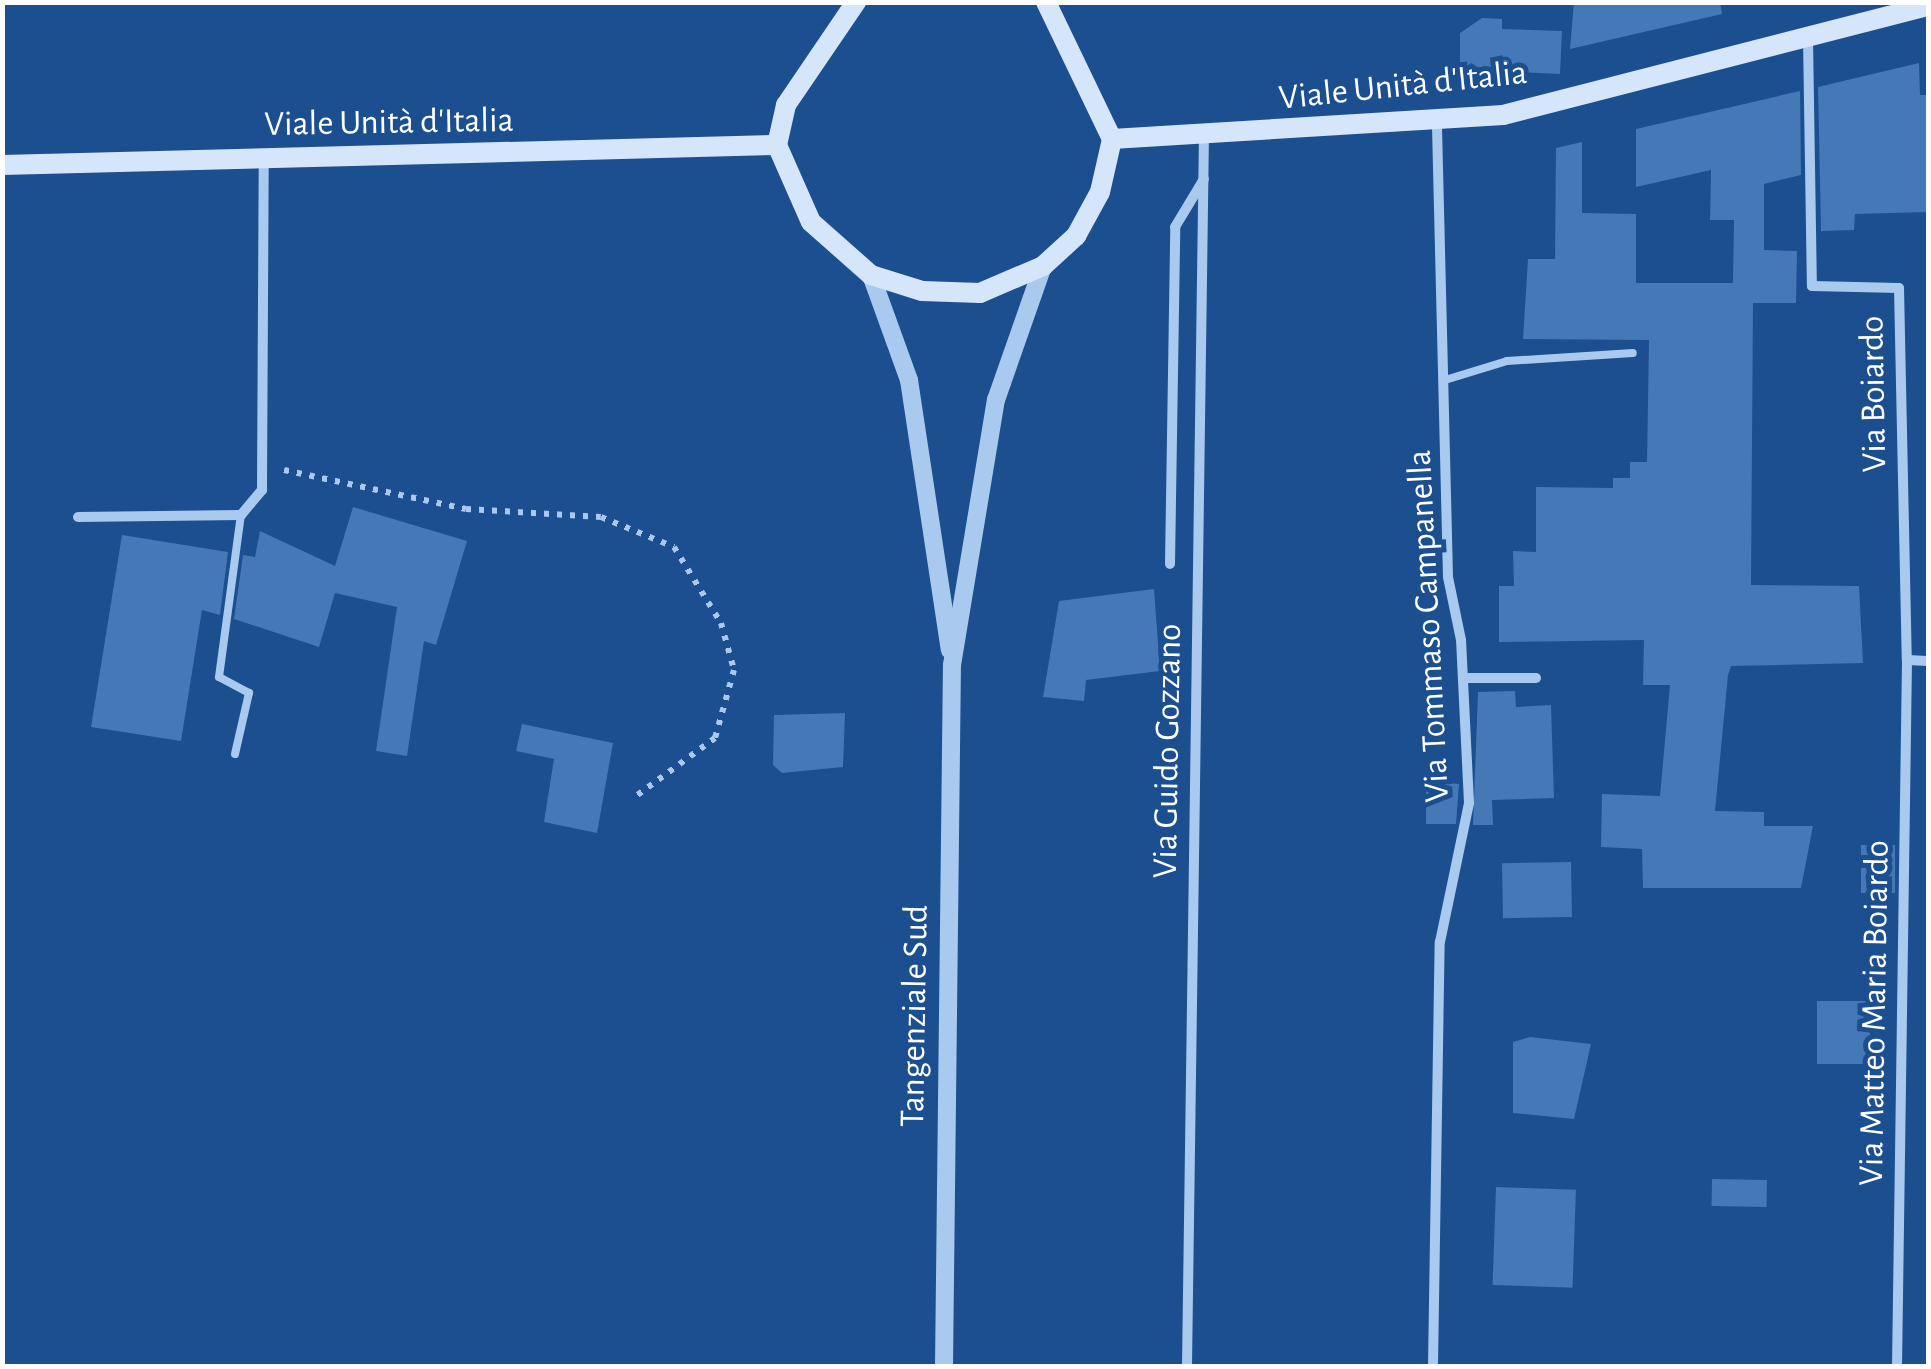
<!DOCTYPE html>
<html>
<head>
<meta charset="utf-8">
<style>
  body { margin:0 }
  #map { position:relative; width:1931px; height:1369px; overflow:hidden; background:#1b4f8f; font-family:"Alegreya Sans",sans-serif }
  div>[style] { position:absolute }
  .building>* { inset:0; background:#4478b7; transform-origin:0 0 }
  .path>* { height:6px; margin-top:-3px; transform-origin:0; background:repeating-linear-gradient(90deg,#a9c9ee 0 5px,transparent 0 13px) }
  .service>* { height:8px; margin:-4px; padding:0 4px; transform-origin:4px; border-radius:4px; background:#a9c9ee }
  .minor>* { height:10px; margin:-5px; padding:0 5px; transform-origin:5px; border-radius:5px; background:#a9c9ee }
  .tertiary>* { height:18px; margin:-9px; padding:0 9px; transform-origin:9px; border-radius:9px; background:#a9c9ee }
  .secondary>* { height:20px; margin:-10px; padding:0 10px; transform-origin:10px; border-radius:10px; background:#d6e6fa }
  span { translate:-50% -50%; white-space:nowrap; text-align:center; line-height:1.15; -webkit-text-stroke:10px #1b4f8f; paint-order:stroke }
  .street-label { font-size:35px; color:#fff }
  .frame { position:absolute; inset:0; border:5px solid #fff; pointer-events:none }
</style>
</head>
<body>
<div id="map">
  <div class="building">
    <i style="clip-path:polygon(1574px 2px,1720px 2px,1722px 14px,1570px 49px)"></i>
    <i style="clip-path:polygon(1482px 18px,1502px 19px,1502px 29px,1562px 31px,1560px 74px,1460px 69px,1460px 33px)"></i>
    <i style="clip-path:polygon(1919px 63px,1920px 95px,1928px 95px,1928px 212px,1855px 214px,1854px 230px,1821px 231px,1818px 87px)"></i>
    <i style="clip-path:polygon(1800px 91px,1801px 175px,1764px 184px,1764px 250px,1797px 251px,1796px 303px,1753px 303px,1751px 585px,1859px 586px,1863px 663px,1731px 666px,1728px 675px,1715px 811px,1764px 812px,1764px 826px,1813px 826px,1801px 888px,1643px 888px,1642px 849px,1601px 847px,1602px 794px,1660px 796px,1670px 685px,1643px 685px,1644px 640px,1499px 642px,1499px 586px,1514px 586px,1513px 551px,1536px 552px,1536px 487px,1613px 488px,1613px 478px,1630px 478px,1630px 462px,1647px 462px,1649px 340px,1523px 339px,1528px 259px,1555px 259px,1556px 148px,1582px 142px,1582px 213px,1636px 214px,1636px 283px,1733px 283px,1734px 220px,1710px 220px,1711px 170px,1636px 187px,1636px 129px)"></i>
    <i style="clip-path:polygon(353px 507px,467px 541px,436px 645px,424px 641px,407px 756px,376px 751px,397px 607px,335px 593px,319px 647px,234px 619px,243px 555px,255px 557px,260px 531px,335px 566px)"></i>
    <i style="clip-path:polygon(122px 535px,228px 552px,220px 615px,202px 610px,181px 741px,91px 727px)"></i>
    <i style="clip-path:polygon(1154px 589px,1160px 671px,1086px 680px,1084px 701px,1043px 697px,1059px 601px)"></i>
    <i style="clip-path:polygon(1515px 691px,1516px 707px,1551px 705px,1554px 798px,1492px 800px,1493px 825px,1473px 825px,1478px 692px)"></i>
    <i style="clip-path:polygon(845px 713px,843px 767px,782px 773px,773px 765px,774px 715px)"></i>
    <i style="clip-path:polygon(522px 724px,613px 743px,597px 833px,544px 822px,554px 759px,516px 751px)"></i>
    <i style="clip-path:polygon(1426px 781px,1459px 784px,1456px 824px,1426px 824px)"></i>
    <i style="left:1861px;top:845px;width:34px;height:48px"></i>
    <i style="left:1571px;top:862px;width:55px;height:69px;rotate:89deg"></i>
    <i style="left:1817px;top:1001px;width:53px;height:63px"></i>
    <i style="clip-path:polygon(1530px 1037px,1591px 1044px,1574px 1119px,1513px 1113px,1513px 1042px)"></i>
    <i style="left:1712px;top:1179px;width:55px;height:27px;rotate:1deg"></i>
    <i style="left:1496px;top:1187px;width:80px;height:98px;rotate:2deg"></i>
  </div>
  <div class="path">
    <i style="left:284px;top:470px;width:186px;rotate:12.1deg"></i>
    <i style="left:466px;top:509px;width:135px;rotate:3.4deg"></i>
    <i style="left:601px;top:517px;width:79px;rotate:22.3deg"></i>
    <i style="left:674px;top:547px;width:89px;rotate:58.3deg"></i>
    <i style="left:721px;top:623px;width:49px;rotate:74.5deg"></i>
    <i style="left:734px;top:670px;width:71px;rotate:105.6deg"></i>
    <i style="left:715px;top:738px;width:98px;rotate:143.7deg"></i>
  </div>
  <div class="service">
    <i style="left:1445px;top:380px;width:65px;rotate:-17deg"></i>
    <i style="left:1507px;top:361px;width:126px;rotate:-3.6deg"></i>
    <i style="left:235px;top:754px;width:63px;rotate:-77.1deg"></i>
    <i style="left:249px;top:693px;width:34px;rotate:-152deg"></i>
    <i style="left:219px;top:677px;width:163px;rotate:-82.3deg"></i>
  </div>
  <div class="minor">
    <i style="left:1808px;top:38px;width:248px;rotate:89.1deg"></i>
    <i style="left:1812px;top:286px;width:87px;rotate:1.3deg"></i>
    <i style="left:1899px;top:288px;width:372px;rotate:88.8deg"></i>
    <i style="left:1907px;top:660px;width:706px;rotate:90.81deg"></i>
    <i style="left:78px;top:517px;width:163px;rotate:-0.7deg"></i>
    <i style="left:241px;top:515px;width:33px;rotate:-50deg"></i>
    <i style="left:262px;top:490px;width:332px;rotate:-89.7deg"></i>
    <i style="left:1170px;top:564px;width:337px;rotate:-89.1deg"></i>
    <i style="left:1175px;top:227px;width:56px;rotate:-58.9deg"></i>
    <i style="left:1907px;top:660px;width:21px;rotate:3deg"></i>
    <i style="left:1463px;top:678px;width:73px"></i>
    <i style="left:1187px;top:1366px;width:1229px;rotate:-89.21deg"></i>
    <i style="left:1433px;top:1366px;width:424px;rotate:-89.1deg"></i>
    <i style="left:1440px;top:942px;width:142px;rotate:-78.2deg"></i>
    <i style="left:1469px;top:803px;width:163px;rotate:-92.8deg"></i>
    <i style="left:1461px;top:640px;width:64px;rotate:-101.7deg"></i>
    <i style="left:1448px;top:577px;width:457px;rotate:-91.4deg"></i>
  </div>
  <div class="tertiary">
    <i style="left:871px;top:275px;width:112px;rotate:70.1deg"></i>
    <i style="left:909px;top:380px;width:273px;rotate:81.4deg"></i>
    <i style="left:944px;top:1366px;width:701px;rotate:-89.35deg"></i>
    <i style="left:952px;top:665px;width:269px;rotate:-80.6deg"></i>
    <i style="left:996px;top:400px;width:142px;rotate:-70.7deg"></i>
  </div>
  <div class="secondary">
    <i style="left:1046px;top:2px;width:152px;rotate:64.3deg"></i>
    <i style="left:777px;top:145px;width:41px;rotate:-77.3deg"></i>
    <i style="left:786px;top:105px;width:125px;rotate:-55.8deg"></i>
    <i style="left:2px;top:165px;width:775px;rotate:-1.48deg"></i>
    <i style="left:777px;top:145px;width:84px;rotate:66.2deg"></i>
    <i style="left:811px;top:222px;width:80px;rotate:41.5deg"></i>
    <i style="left:871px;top:275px;width:53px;rotate:17.4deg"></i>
    <i style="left:922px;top:291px;width:58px;rotate:2deg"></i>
    <i style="left:980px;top:293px;width:69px;rotate:-23.2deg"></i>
    <i style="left:1043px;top:266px;width:45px;rotate:-42.3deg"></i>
    <i style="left:1076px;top:236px;width:50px;rotate:-61.4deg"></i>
    <i style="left:1100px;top:192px;width:54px;rotate:-77.2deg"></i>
    <i style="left:1112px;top:139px;width:392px;rotate:-3.5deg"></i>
    <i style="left:1503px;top:115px;width:439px;rotate:-14.4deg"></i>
  </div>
  <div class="street-label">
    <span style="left:1403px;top:86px;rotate:-6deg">Viale Unità d'Italia</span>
    <span style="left:389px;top:123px;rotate:-1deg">Viale Unità d'Italia</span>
    <span style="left:1874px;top:394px;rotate:-91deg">Via Boiardo</span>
    <span style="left:1429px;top:626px;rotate:-93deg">Via Tommaso Campanella</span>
    <span style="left:1168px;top:751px;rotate:-89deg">Via Guido Gozzano</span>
    <span style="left:1875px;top:1013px;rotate:-89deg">Via Matteo Maria Boiardo</span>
    <span style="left:915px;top:1016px;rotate:-89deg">Tangenziale Sud</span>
  </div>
  <div class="frame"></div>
</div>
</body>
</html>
